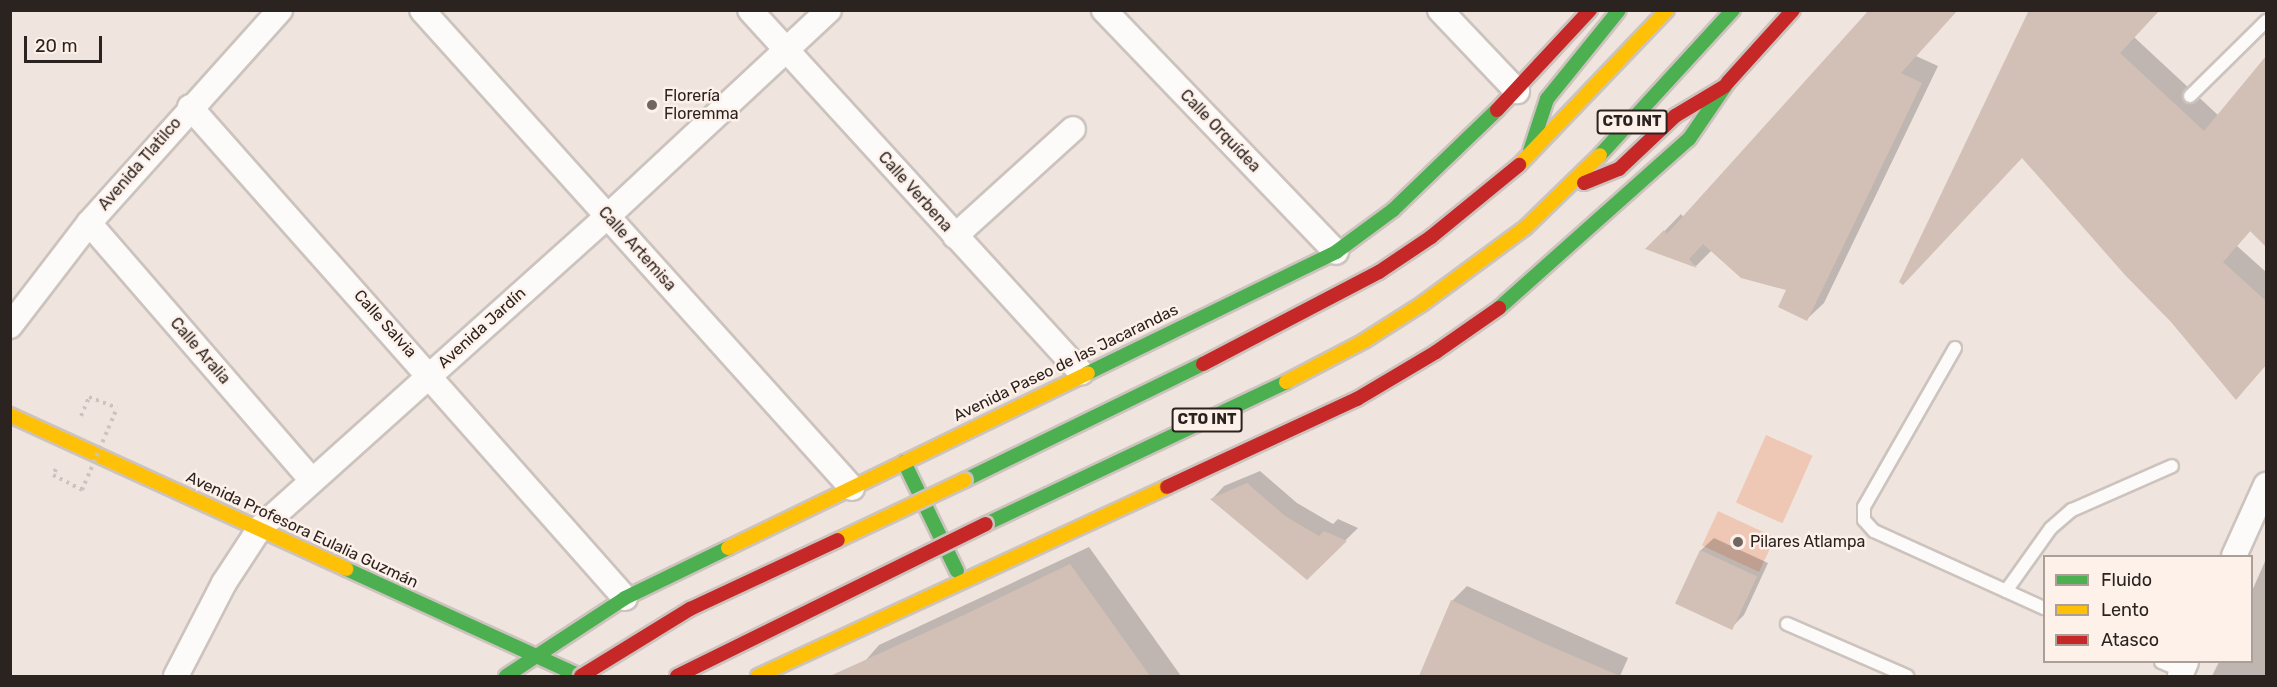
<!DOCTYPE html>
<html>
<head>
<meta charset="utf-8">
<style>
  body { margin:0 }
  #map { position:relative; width:2277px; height:687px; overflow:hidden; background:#f0e4de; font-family:Rubik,sans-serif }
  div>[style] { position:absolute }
  .green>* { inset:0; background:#efc8b5; transform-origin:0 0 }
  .shadow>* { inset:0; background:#0003 }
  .building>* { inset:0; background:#d2c0b7; transform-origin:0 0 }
  .path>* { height:4px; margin-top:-2px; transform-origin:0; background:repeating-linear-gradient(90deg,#c9c4c2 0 3px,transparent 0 7.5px) }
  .roads { filter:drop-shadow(2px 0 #ccc3be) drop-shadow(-2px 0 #ccc3be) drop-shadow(0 2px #ccc3be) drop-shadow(0 -2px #ccc3be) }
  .lane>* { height:12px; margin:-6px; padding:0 6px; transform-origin:6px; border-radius:6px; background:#fdfbfa }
  .street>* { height:24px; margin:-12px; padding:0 12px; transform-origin:12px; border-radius:12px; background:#fdfbfa }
  .fast>* { height:14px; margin:-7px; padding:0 7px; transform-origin:7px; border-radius:7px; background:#4caf50 }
  .slow>* { height:14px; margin:-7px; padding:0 7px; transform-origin:7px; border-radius:7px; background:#ffc107 }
  .jam>* { height:14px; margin:-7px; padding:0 7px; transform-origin:7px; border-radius:7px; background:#c62828 }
  .path-bridge>* { height:4px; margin-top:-2px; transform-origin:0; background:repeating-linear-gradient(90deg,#c9c4c2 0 3px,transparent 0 7.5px) }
  .bridges { filter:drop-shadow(2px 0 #ccc3be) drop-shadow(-2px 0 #ccc3be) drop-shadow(0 2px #ccc3be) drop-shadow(0 -2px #ccc3be) }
  .slow-bridge>* { height:14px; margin:-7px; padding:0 7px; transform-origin:7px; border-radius:7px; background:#ffc107 }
  .jam-bridge>* { height:14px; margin:-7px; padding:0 7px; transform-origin:7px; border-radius:7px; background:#c62828 }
  .dots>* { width:16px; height:16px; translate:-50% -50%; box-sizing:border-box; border:3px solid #fef1ea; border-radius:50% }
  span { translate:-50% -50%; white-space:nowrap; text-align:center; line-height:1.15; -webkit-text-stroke:5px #fef1ea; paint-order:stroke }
  .shield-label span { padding:2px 4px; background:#fef1ea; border:2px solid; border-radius:4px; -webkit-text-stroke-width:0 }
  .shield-label { font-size:15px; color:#2b231f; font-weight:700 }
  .poi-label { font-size:16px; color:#2b231f }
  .left { translate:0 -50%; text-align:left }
  .street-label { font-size:16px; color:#2b231f }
  .frame { position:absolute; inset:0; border:12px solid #2b231f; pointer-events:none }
  .legend { position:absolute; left:2043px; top:555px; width:210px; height:108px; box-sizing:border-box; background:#fef1ea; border:2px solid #aa9f99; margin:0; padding:8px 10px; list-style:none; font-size:18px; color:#2b231f }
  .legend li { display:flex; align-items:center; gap:12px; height:30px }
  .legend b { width:30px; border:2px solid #aa9f99 }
  .scale { position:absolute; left:24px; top:36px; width:78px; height:27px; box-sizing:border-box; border:3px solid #2b231f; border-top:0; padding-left:8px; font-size:18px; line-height:21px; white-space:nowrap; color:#2b231f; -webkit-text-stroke:4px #fef1ea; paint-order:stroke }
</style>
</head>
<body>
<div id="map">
  <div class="green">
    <i style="left:1766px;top:435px;width:51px;height:74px;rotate:24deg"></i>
    <i style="left:1718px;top:511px;width:63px;height:38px;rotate:25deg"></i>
  </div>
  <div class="shadow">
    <i style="clip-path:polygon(2134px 37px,2219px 116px,2266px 59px,2266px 236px,2262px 240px,2251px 230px,2237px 246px,2266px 272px,2266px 365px,2251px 382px,2172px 321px,2023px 156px)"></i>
    <i style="clip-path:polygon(1916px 56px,1938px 66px,1824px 303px,1807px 319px,1788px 289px,1712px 250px,1696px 266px,1648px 248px,1681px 214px,1684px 218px)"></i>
    <i style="clip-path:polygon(1260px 471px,1297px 503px,1333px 524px,1338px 519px,1358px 528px,1307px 578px,1212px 499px,1224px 486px)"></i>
    <i style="clip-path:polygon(1714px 538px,1768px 563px,1744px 615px,1731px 628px,1676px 602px,1701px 550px)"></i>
    <i style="clip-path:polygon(1089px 547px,1181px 676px,852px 676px,879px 645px)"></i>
    <i style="clip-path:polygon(2266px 559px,2266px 676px,2212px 676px,2219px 662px,2252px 662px,2252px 591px)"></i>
    <i style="clip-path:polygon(1467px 586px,1628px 658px,1620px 676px,1420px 676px,1452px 601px)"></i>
  </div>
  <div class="building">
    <i style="clip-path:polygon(1869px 10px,1958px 10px,1901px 73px,1922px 83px,1807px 321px,1778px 307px,1786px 290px,1741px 278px,1703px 244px,1689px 259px,1697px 268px,1645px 249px,1664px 230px,1667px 234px)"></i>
    <i style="clip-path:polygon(2029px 10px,2160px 10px,2120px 53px,2204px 131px,2266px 56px,2266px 247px,2250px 231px,2223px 262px,2266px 301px,2266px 365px,2236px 400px,2171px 322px,2125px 275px,2022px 158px,1903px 285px,1899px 282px)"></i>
    <i style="clip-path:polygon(1247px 483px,1285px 516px,1319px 536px,1324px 531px,1347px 541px,1307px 580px,1210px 499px)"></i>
    <i style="left:1700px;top:550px;width:63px;height:59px;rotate:25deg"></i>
    <i style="clip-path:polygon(1070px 564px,1150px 676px,830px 676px,964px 615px)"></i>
    <i style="clip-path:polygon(1451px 600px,1541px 642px,1620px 676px,1419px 676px)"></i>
  </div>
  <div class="path">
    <i style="left:81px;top:416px;width:21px;rotate:-67deg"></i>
    <i style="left:89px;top:397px;width:30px;rotate:21deg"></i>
    <i style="left:56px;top:469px;width:7px;rotate:117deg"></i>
    <i style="left:53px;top:475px;width:33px;rotate:27deg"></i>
  </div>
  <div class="roads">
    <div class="lane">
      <i style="left:2190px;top:96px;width:107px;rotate:-44.6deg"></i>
      <i style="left:1955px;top:348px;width:183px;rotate:119.8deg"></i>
      <i style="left:1864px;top:507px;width:13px;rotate:90deg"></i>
      <i style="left:1864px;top:520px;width:15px;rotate:48deg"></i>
      <i style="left:1874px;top:531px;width:187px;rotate:24.4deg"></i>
      <i style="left:2006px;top:591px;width:77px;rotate:-54.5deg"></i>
      <i style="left:2051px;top:528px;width:28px;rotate:-41deg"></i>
      <i style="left:2072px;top:510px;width:109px;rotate:-23.7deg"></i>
      <i style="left:1787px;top:624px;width:131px;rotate:23.4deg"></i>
      <i style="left:2161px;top:662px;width:23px;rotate:23deg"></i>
    </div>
    <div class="street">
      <i style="left:422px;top:10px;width:643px;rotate:48.03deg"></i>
      <i style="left:750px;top:10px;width:491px;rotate:47.6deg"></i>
      <i style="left:1104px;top:10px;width:335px;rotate:46.2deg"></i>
      <i style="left:1440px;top:10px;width:112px;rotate:46.5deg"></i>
      <i style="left:190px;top:107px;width:656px;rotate:48.46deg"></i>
      <i style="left:89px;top:223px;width:339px;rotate:49.1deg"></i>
      <i style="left:955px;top:236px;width:159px;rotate:-42.2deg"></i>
      <i style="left:10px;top:326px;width:130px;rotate:-52.5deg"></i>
      <i style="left:89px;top:223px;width:286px;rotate:-48.1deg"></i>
      <i style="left:2234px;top:556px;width:78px;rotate:-65.7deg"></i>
      <i style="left:176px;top:676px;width:105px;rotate:-62.7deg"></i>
      <i style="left:224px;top:583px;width:66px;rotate:-56.8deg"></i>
      <i style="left:260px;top:528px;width:467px;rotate:-41.9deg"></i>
      <i style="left:608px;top:216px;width:302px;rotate:-43deg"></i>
      <i style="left:2180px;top:676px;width:15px;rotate:-67deg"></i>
    </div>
    <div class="fast">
      <i style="left:1530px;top:151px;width:55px;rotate:-71.9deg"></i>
      <i style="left:1547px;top:99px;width:114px;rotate:-51deg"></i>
      <i style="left:1600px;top:155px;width:197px;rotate:-47.5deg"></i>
      <i style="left:1499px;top:308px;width:254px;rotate:-41.7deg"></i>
      <i style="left:1689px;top:139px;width:69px;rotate:-55.6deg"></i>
      <i style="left:1088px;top:373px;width:276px;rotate:-26deg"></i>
      <i style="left:1336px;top:252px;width:71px;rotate:-36.4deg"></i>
      <i style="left:1393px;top:210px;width:144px;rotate:-43.9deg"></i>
      <i style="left:904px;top:462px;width:121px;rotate:64.1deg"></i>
      <i style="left:965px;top:480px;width:265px;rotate:-26deg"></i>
      <i style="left:986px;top:524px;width:332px;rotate:-25.3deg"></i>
      <i style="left:346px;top:569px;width:257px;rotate:24.6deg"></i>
      <i style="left:506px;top:676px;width:142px;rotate:-33.2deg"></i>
      <i style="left:625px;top:598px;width:114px;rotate:-25.9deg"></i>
    </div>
    <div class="slow">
      <i style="left:1519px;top:165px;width:214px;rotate:-46.3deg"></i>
      <i style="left:1286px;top:382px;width:88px;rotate:-27.7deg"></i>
      <i style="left:1364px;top:341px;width:69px;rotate:-32.5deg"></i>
      <i style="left:1422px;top:304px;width:129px;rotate:-36.5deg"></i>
      <i style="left:1526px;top:227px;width:103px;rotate:-44.2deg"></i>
      <i style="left:10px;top:415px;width:370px;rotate:24.6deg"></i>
      <i style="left:728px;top:548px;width:400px;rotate:-25.9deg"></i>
      <i style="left:758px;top:676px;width:451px;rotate:-24.8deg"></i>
    </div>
    <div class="jam">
      <i style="left:1728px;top:82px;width:97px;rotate:-47.9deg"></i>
      <i style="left:1497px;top:110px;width:137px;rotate:-47.1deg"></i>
      <i style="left:1584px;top:183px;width:38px;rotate:-22deg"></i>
      <i style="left:1619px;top:169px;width:77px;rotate:-43.4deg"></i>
      <i style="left:1675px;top:116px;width:58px;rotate:-31deg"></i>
      <i style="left:1203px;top:364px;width:199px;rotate:-27.6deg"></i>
      <i style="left:1379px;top:272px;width:63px;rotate:-33.9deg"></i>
      <i style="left:1431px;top:237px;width:114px;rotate:-39.3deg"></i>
      <i style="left:1167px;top:487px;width:209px;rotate:-24.9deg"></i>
      <i style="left:1357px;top:399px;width:92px;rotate:-30.7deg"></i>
      <i style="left:1436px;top:352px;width:77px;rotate:-34.9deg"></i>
    </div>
  </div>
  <div class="path-bridge">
    <i style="left:82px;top:490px;width:89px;rotate:-66.9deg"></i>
  </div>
  <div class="bridges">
    <div class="slow-bridge">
      <i style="left:838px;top:540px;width:140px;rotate:-25.3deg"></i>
    </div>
    <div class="jam-bridge">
      <i style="left:581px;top:676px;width:128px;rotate:-31.6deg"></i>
      <i style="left:690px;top:609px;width:163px;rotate:-25deg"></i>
      <i style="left:677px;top:676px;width:344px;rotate:-26.2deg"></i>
    </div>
  </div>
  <div class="dots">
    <i style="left:652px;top:105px;background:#706762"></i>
    <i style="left:1738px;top:542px;background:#706762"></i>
  </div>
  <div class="shield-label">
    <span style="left:1632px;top:122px">CTO INT</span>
    <span style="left:1207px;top:420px">CTO INT</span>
  </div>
  <div class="poi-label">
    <span class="left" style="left:664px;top:105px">Florería<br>Floremma</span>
    <span class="left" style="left:1750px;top:542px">Pilares Atlampa</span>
  </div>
  <div class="street-label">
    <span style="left:1220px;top:131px;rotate:46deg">Calle Orquídea</span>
    <span style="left:140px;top:164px;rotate:-49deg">Avenida Tlatilco</span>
    <span style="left:915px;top:192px;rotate:48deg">Calle Verbena</span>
    <span style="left:637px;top:249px;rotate:48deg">Calle Artemisa</span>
    <span style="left:385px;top:324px;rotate:48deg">Calle Salvia</span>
    <span style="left:482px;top:328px;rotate:-42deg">Avenida Jardín</span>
    <span style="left:200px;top:351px;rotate:49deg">Calle Aralia</span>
    <span style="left:1066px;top:363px;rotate:-26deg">Avenida Paseo de las Jacarandas</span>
    <span style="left:302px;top:530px;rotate:25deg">Avenida Profesora Eulalia Guzmán</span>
  </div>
  <div class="frame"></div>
  <ul class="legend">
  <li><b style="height:8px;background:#4caf50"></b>Fluido</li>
  <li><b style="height:8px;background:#ffc107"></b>Lento</li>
  <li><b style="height:8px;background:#c62828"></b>Atasco</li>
  </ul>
  <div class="scale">20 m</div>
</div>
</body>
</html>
